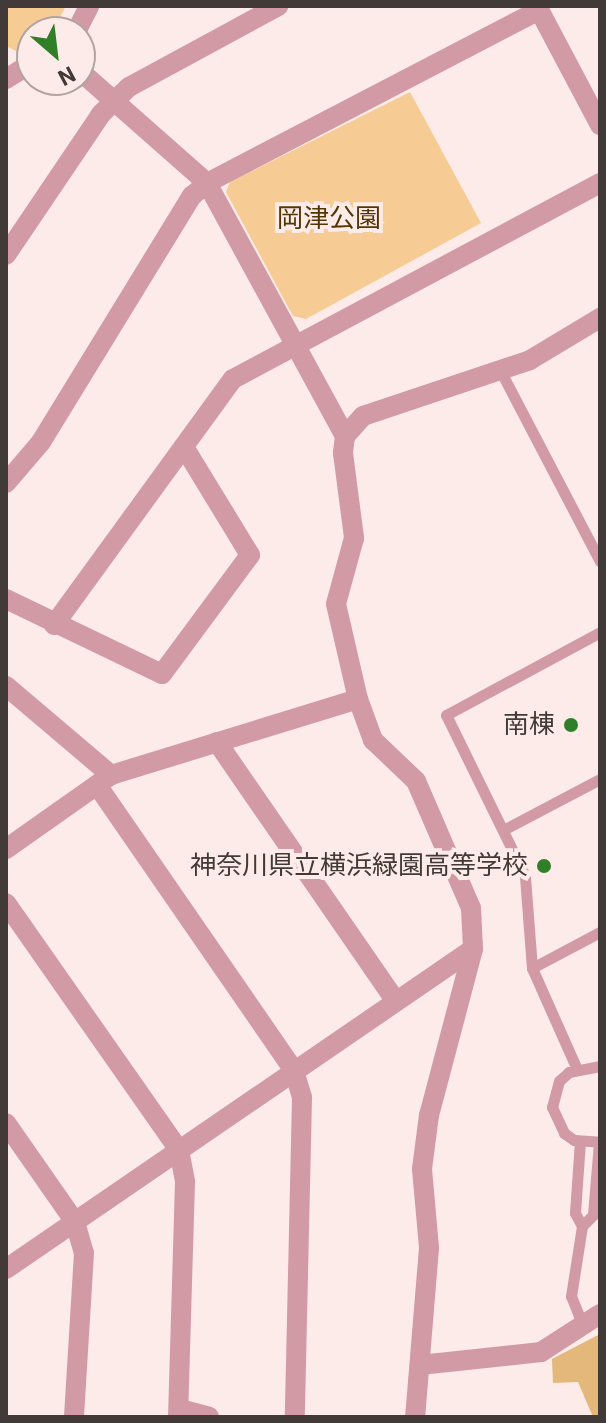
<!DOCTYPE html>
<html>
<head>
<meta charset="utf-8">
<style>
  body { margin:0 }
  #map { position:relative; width:606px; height:1423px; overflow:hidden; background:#fcebe8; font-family:Roboto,"Noto Sans JP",sans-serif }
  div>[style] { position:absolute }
  .green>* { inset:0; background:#f6cc94 }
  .forest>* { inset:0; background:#e4b77b }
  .lane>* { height:11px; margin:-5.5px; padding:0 5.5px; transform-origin:5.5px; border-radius:5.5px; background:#d29aa5 }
  .street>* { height:20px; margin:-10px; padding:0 10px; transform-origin:10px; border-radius:10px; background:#d29aa5 }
  .dots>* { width:22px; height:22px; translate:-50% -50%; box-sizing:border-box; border:4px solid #fcebe8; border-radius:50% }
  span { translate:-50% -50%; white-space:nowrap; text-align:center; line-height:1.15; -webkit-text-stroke:8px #fcebe8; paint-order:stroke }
  .park-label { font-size:26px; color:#533603 }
  .poi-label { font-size:26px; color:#413a39 }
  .right { translate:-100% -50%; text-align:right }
  .frame { position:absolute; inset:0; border:8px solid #413a39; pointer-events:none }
  .north { position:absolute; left:16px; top:16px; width:80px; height:80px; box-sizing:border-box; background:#fcebe8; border:2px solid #b1a4a2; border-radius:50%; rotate:152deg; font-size:22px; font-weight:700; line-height:32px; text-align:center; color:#413a39 }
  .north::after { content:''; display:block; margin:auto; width:28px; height:36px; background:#317f29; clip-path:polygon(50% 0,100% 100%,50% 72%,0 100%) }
</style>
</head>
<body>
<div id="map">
  <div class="green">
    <i style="clip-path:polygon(6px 6px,66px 6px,52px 32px,32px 32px,32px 59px,6px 46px)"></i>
    <i style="clip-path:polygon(410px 92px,481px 223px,306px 319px,293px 316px,226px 192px,230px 182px)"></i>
  </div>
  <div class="forest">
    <i style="clip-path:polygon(600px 1334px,600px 1417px,593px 1417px,578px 1382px,553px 1383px,552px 1359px)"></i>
  </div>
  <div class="lane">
    <i style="left:500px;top:370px;width:216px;rotate:62.4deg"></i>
    <i style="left:505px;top:829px;width:107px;rotate:-27.8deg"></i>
    <i style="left:532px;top:968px;width:77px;rotate:-27.9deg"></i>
    <i style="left:600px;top:1066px;width:32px;rotate:169deg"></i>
    <i style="left:569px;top:1072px;width:13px;rotate:138deg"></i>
    <i style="left:559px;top:1081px;width:27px;rotate:105deg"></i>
    <i style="left:552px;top:1107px;width:29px;rotate:65deg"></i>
    <i style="left:564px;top:1133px;width:12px;rotate:35deg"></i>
    <i style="left:574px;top:1140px;width:26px;rotate:4deg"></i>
    <i style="left:576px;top:1067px;width:108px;rotate:-114deg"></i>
    <i style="left:532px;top:968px;width:92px;rotate:-94.4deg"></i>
    <i style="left:525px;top:876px;width:179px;rotate:-116.1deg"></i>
    <i style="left:446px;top:715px;width:175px;rotate:-28.3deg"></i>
    <i style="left:580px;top:1141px;width:72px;rotate:94deg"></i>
    <i style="left:575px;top:1213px;width:15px;rotate:62deg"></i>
    <i style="left:582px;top:1226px;width:71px;rotate:98.9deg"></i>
    <i style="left:571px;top:1296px;width:31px;rotate:68deg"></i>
    <i style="left:582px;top:1226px;width:16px;rotate:-45deg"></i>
    <i style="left:593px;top:1215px;width:73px;rotate:-85.3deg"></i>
  </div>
  <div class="street">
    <i style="left:537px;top:6px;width:135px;rotate:62.1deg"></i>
    <i style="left:76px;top:32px;width:29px;rotate:-63deg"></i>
    <i style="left:80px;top:71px;width:169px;rotate:41.4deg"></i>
    <i style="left:207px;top:183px;width:288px;rotate:61.4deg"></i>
    <i style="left:345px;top:436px;width:17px;rotate:97deg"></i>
    <i style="left:343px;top:453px;width:86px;rotate:82.6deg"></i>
    <i style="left:354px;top:538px;width:68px;rotate:105.3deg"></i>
    <i style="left:336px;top:604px;width:98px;rotate:77deg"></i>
    <i style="left:358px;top:699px;width:44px;rotate:69.9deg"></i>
    <i style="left:373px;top:740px;width:59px;rotate:43.6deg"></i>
    <i style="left:416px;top:781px;width:138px;rotate:66.6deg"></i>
    <i style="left:471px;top:908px;width:41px;rotate:87.2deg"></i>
    <i style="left:473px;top:949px;width:172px;rotate:104.8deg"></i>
    <i style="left:429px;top:1115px;width:54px;rotate:97.4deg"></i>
    <i style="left:422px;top:1169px;width:79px;rotate:84.9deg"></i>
    <i style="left:429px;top:1248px;width:170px;rotate:94.7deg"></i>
    <i style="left:6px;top:79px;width:25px;rotate:-32deg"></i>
    <i style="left:6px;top:255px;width:170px;rotate:-56deg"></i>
    <i style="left:101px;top:114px;width:39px;rotate:-44deg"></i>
    <i style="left:129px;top:87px;width:170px;rotate:-28.5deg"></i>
    <i style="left:345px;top:436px;width:27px;rotate:-48deg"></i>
    <i style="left:363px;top:416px;width:176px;rotate:-18.5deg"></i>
    <i style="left:530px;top:360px;width:82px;rotate:-31deg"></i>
    <i style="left:6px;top:483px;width:54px;rotate:-49.5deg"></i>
    <i style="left:41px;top:442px;width:289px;rotate:-58.5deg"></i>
    <i style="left:192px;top:196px;width:20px;rotate:-41deg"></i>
    <i style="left:207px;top:183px;width:374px;rotate:-27.5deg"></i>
    <i style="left:6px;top:599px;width:173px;rotate:25.7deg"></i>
    <i style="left:162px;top:674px;width:148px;rotate:-53.5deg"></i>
    <i style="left:250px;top:555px;width:127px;rotate:-121.4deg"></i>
    <i style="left:54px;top:625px;width:304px;rotate:-54deg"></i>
    <i style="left:233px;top:379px;width:416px;rotate:-28.1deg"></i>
    <i style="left:6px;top:686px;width:138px;rotate:40.3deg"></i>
    <i style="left:217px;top:742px;width:315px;rotate:55.4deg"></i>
    <i style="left:97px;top:785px;width:347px;rotate:55.4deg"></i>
    <i style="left:294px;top:1071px;width:28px;rotate:73deg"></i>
    <i style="left:302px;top:1098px;width:319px;rotate:91.3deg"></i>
    <i style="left:6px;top:849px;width:128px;rotate:-35.2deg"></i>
    <i style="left:111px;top:775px;width:258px;rotate:-17.1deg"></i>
    <i style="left:6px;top:903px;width:302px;rotate:55deg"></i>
    <i style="left:179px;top:1150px;width:33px;rotate:79deg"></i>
    <i style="left:185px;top:1182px;width:235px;rotate:91.7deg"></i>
    <i style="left:6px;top:1123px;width:121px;rotate:55.1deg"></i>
    <i style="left:75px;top:1222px;width:32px;rotate:74deg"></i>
    <i style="left:84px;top:1253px;width:164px;rotate:93.5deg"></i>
    <i style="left:6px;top:1269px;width:566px;rotate:-34.42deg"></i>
    <i style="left:420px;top:1365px;width:122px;rotate:-6.1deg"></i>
    <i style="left:541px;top:1352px;width:70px;rotate:-32.8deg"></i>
    <i style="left:180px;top:1409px;width:30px;rotate:15deg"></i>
  </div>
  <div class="dots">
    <i style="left:571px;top:725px;background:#317f29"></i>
    <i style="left:544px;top:866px;background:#317f29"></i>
  </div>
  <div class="park-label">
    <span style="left:329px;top:219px">岡津公園</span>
  </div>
  <div class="poi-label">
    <span class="right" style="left:555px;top:725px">南棟</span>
    <span class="right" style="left:528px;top:866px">神奈川県立横浜緑園高等学校</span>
  </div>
  <div class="frame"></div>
  <div class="north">N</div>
</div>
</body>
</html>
